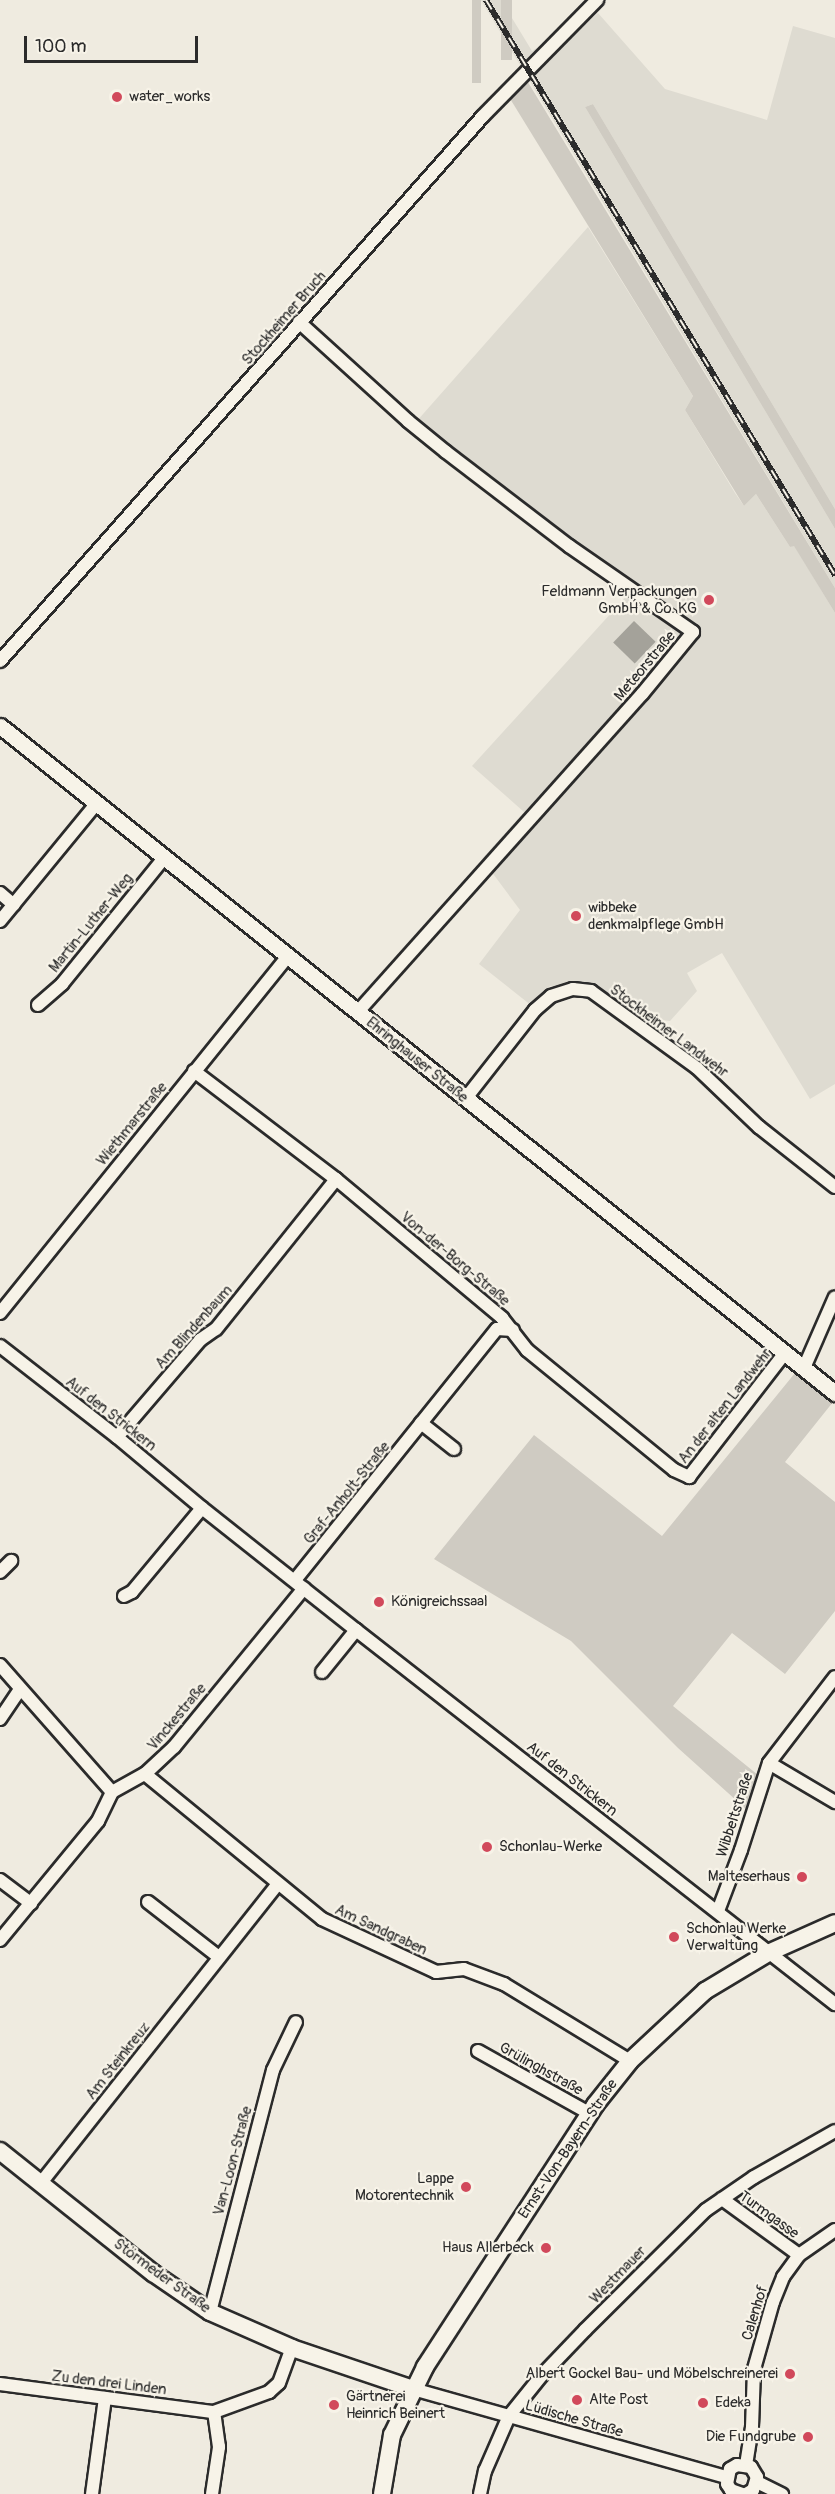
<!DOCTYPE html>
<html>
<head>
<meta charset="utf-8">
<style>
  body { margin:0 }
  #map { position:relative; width:835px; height:2494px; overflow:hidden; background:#efebe0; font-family:Pangolin,sans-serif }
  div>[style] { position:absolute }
  .built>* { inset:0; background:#dedbd1 }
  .green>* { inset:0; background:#cfcbc2; transform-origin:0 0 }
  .water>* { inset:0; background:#a4a29a; transform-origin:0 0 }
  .roads { filter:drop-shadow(2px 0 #2b2b2b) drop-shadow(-2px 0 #2b2b2b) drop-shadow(0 2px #2b2b2b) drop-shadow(0 -2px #2b2b2b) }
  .minor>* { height:12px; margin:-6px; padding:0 6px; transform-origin:6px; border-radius:6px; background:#f7f3e8 }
  .tertiary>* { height:15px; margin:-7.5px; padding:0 7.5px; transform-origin:7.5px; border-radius:7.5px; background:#f7f3e8 }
  .secondary>* { height:16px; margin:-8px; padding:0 8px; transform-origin:8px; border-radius:8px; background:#f7f3e8 }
  .rail>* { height:6px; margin-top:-3px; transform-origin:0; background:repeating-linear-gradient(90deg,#f7f3e8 0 11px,#2b2b2b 0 22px); box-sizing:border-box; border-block:2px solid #2b2b2b }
  .dots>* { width:16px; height:16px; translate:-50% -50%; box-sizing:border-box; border:3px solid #f7f3e8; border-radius:50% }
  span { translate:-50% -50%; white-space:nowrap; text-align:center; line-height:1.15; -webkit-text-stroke:4.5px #f7f3e8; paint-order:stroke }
  .poi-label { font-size:15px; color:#2b2b2b }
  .left { translate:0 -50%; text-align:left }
  .right { translate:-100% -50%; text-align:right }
  .street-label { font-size:15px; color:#2b2b2b }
  .scale { position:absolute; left:24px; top:36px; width:174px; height:27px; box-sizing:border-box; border:3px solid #2b2b2b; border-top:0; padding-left:8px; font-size:18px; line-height:21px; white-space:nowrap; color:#2b2b2b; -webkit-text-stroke:4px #f7f3e8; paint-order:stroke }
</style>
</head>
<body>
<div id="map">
  <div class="built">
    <i style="clip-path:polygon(481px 0,501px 0,532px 51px,540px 46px,549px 57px,598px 13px,665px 89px,767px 120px,793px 26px,835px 38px,835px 509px,593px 104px,585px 107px,835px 529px,835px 588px)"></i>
    <i style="clip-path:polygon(588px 227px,693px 396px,685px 410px,735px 493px,744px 506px,756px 494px,790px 547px,794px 545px,835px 613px,835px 1084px,810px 1099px,722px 953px,687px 973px,697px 991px,670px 1021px,635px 1017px,578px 984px,550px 986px,532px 1006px,479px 964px,520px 910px,482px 859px,524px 812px,472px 766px,633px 589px,416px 422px)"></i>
  </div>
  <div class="green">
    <i style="left:472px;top:0;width:9px;height:83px"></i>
    <i style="left:501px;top:0;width:11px;height:60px"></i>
    <i style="clip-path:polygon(526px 79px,835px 588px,835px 613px,794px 546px,790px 547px,756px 494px,744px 506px,685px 410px,693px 396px,509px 97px)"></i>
    <i style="clip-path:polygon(593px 104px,835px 509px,835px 529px,585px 107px)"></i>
    <i style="clip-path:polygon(795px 1373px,833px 1402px,785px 1462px,835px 1502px,835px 1611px,785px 1674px,732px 1633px,673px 1706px,758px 1775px,747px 1810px,678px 1748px,571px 1641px,434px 1559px,534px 1435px,662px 1536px)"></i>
  </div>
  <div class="water">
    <i style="left:634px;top:621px;width:30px;height:30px;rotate:44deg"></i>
  </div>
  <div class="roads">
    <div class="minor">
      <i style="left:299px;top:322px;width:147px;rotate:42.2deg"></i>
      <i style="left:408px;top:421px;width:49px;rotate:39.2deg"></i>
      <i style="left:446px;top:452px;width:155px;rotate:37.4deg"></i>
      <i style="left:569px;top:546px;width:151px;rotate:34.7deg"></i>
      <i style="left:693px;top:632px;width:80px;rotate:129.4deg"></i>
      <i style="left:642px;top:694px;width:426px;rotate:131.8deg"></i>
      <i style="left:0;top:661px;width:728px;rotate:-48.45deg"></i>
      <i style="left:483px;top:116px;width:163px;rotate:-45.5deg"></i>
      <i style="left:0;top:893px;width:18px;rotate:41deg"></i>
      <i style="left:0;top:921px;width:153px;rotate:-50.6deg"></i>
      <i style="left:38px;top:1005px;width:32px;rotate:-41deg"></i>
      <i style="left:62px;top:984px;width:164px;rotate:-51deg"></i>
      <i style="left:194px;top:1071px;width:178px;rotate:37.3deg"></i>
      <i style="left:336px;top:1179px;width:217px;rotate:39.9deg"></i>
      <i style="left:502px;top:1318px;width:41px;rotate:52deg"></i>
      <i style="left:527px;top:1350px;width:190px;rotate:39.2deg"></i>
      <i style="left:674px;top:1470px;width:17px;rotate:25deg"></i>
      <i style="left:689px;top:1477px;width:157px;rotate:-52.3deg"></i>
      <i style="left:466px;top:1098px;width:112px;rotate:-51.9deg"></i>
      <i style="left:535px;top:1010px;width:21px;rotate:-41deg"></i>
      <i style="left:551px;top:996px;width:23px;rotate:-18deg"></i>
      <i style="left:573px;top:989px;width:18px;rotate:6deg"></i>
      <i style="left:591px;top:991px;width:131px;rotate:36deg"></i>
      <i style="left:697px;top:1068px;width:86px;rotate:43.6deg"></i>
      <i style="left:759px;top:1127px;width:97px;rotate:38.3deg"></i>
      <i style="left:0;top:1313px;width:460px;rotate:-51.1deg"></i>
      <i style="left:0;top:1346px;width:148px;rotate:37.9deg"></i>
      <i style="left:117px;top:1437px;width:111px;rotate:39.9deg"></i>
      <i style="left:202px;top:1508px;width:196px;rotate:38.4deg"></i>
      <i style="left:356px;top:1630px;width:608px;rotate:37.98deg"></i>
      <i style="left:804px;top:1368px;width:77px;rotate:-66.4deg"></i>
      <i style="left:421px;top:1423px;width:42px;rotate:38.2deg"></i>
      <i style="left:117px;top:1437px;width:128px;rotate:-49.4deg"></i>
      <i style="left:200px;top:1340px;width:19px;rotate:-35deg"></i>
      <i style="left:216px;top:1329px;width:192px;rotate:-51.3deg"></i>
      <i style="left:0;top:1572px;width:16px;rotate:-45deg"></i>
      <i style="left:295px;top:1580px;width:322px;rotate:-51.2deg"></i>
      <i style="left:497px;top:1329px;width:16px;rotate:4deg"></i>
      <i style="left:124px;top:1596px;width:9px;rotate:-27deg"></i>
      <i style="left:132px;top:1592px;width:109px;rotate:-50.2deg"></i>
      <i style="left:0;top:1665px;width:169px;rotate:48.6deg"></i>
      <i style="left:322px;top:1672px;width:54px;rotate:-51deg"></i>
      <i style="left:0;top:1719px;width:36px;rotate:-56deg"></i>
      <i style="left:769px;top:1763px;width:77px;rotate:30.6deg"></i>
      <i style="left:145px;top:1774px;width:229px;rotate:39.3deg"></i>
      <i style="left:322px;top:1919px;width:126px;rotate:24.9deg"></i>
      <i style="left:436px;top:1972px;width:28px;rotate:-6deg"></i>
      <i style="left:464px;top:1969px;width:43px;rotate:20.6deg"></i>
      <i style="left:504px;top:1984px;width:148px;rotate:31.4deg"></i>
      <i style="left:0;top:1880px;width:39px;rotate:37deg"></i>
      <i style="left:148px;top:1902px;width:90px;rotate:37.8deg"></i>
      <i style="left:718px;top:1911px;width:65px;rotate:-69.3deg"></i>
      <i style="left:741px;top:1850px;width:91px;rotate:-72.2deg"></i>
      <i style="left:769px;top:1763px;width:108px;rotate:-52.5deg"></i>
      <i style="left:0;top:1940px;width:154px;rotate:-50.5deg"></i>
      <i style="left:98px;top:1821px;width:32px;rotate:-64deg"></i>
      <i style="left:112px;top:1792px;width:38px;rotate:-29deg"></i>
      <i style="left:145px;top:1774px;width:40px;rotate:-43deg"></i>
      <i style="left:174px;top:1747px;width:205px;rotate:-50.7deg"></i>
      <i style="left:478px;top:2051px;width:127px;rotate:29.2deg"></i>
      <i style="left:40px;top:2184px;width:383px;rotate:-51.6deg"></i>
      <i style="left:722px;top:2199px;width:95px;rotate:36deg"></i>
      <i style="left:210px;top:2312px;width:250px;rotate:-75.4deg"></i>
      <i style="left:273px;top:2070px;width:53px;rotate:-64.4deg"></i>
      <i style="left:0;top:2384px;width:216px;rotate:7.5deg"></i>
      <i style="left:214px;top:2412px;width:59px;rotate:-20deg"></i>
      <i style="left:269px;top:2392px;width:13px;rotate:-42deg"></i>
      <i style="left:279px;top:2383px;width:37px;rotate:-70deg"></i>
      <i style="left:413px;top:2389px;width:326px;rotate:15.7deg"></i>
      <i style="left:746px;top:2465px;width:38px;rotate:-81deg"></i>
      <i style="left:752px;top:2427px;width:58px;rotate:-88deg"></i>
      <i style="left:754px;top:2369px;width:70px;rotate:-74.2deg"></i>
      <i style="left:773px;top:2302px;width:27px;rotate:-68deg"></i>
      <i style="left:783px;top:2277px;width:27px;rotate:-54deg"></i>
      <i style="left:799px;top:2255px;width:44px;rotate:-34.8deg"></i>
      <i style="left:757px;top:2482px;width:28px;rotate:26deg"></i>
      <i style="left:92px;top:2494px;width:97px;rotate:-82.3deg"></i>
      <i style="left:212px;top:2494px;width:48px;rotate:-81.5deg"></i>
      <i style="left:219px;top:2447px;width:35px;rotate:-98deg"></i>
      <i style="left:480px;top:2494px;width:24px;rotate:-78deg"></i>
      <i style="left:485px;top:2471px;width:60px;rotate:-66.4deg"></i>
      <i style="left:509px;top:2416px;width:53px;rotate:-51.2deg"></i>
      <i style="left:542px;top:2375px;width:62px;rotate:-46.3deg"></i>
      <i style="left:585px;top:2330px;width:170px;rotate:-44.8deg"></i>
      <i style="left:706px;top:2210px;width:58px;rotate:-34.5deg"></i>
      <i style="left:754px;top:2177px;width:93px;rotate:-29.6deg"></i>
      <i style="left:742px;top:2494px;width:12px;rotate:-160deg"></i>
      <i style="left:731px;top:2490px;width:7px;rotate:-124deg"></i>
      <i style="left:727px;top:2484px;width:15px;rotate:-79deg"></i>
      <i style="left:730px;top:2469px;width:8px;rotate:-30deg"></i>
      <i style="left:737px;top:2465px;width:14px;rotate:8deg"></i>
      <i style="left:751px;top:2467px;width:12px;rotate:59deg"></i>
      <i style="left:757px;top:2477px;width:14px;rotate:107deg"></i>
      <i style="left:753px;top:2490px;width:8px;rotate:150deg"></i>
    </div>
    <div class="tertiary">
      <i style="left:0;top:726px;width:1069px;rotate:38.62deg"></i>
    </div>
    <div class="secondary">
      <i style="left:0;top:2151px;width:196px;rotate:38.6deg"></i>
      <i style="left:153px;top:2273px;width:69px;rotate:34.4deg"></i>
      <i style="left:210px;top:2312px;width:90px;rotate:23.7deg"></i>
      <i style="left:292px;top:2348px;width:128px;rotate:18.7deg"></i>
      <i style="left:382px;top:2494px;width:60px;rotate:-80.4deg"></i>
      <i style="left:392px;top:2435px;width:76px;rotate:-64.1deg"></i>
      <i style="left:425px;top:2367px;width:312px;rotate:-57deg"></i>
      <i style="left:595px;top:2105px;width:56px;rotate:-51.5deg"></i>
      <i style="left:630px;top:2061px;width:103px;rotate:-43deg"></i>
      <i style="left:705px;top:1991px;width:74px;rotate:-31.1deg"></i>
      <i style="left:768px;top:1953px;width:73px;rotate:-24.1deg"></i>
    </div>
  </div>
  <div class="rail">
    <i style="left:486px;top:0;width:673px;rotate:58.74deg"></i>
  </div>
  <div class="dots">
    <i style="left:117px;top:97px;background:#d1495b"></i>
    <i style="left:709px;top:600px;background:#d1495b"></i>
    <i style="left:576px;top:916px;background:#d1495b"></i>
    <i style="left:379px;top:1602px;background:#d1495b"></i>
    <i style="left:487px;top:1847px;background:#d1495b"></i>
    <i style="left:802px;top:1877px;background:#d1495b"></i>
    <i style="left:674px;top:1937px;background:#d1495b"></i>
    <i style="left:466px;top:2187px;background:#d1495b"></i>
    <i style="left:546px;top:2248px;background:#d1495b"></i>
    <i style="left:790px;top:2374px;background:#d1495b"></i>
    <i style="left:577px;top:2400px;background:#d1495b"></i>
    <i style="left:703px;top:2403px;background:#d1495b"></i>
    <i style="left:334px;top:2405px;background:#d1495b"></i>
    <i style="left:808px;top:2437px;background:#d1495b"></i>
  </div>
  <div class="poi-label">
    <span class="left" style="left:129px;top:97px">water_works</span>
    <span class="right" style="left:697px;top:600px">Feldmann Verpackungen<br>GmbH &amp; Co. KG</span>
    <span class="left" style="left:588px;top:916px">wibbeke<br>denkmalpflege GmbH</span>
    <span class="left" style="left:391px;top:1602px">Königreichssaal</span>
    <span class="left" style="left:499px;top:1847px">Schonlau-Werke</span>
    <span class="right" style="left:790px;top:1877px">Malteserhaus</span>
    <span class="left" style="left:686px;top:1937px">Schonlau Werke<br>Verwaltung</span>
    <span class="right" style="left:454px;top:2187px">Lappe<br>Motorentechnik</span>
    <span class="right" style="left:534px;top:2248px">Haus Allerbeck</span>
    <span class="right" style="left:778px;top:2374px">Albert Gockel Bau- und Möbelschreinerei</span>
    <span class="left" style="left:346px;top:2405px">Gärtnerei<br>Heinrich Beinert</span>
    <span class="left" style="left:589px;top:2400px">Alte Post</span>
    <span class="left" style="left:715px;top:2403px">Edeka</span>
    <span class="right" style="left:796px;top:2437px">Die Fundgrube</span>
  </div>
  <div class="street-label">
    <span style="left:284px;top:318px;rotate:-49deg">Stockheimer Bruch</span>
    <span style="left:645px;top:666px;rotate:-50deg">Meteorstraße</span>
    <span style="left:91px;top:923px;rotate:-51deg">Martin-Luther-Weg</span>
    <span style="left:669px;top:1031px;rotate:37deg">Stockheimer Landwehr</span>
    <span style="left:417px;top:1060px;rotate:39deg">Ehringhauser Straße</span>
    <span style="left:132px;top:1124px;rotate:-51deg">Wiethmarstraße</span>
    <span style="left:455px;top:1259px;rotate:40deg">Von-der-Borg-Straße</span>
    <span style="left:194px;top:1327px;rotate:-48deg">Am Blindenbaum</span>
    <span style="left:725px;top:1406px;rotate:-52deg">An der alten Landwehr</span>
    <span style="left:111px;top:1414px;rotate:38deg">Auf den Strickern</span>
    <span style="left:347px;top:1493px;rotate:-51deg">Graf-Anholt-Straße</span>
    <span style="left:177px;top:1717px;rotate:-50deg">Vinckestraße</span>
    <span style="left:572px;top:1779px;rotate:38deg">Auf den Strickern</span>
    <span style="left:735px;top:1815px;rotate:-72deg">Wibbeltstraße</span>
    <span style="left:381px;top:1930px;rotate:25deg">Am Sandgraben</span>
    <span style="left:118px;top:2061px;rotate:-52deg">Am Steinkreuz</span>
    <span style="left:541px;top:2069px;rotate:29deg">Grülinghstraße</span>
    <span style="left:568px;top:2149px;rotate:-56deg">Ernst-Von-Bayern-Straße</span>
    <span style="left:233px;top:2161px;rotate:-75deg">Van-Loon-Straße</span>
    <span style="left:769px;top:2215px;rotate:36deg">Turmgasse</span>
    <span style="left:618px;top:2275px;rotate:-46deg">Westmauer</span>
    <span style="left:162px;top:2276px;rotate:36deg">Störmeder Straße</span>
    <span style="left:755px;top:2313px;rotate:-73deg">Calenhof</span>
    <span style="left:109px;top:2383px;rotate:7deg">Zu den drei Linden</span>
    <span style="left:574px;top:2419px;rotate:16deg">Lüdische Straße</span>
  </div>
  <div class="scale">100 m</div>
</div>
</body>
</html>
